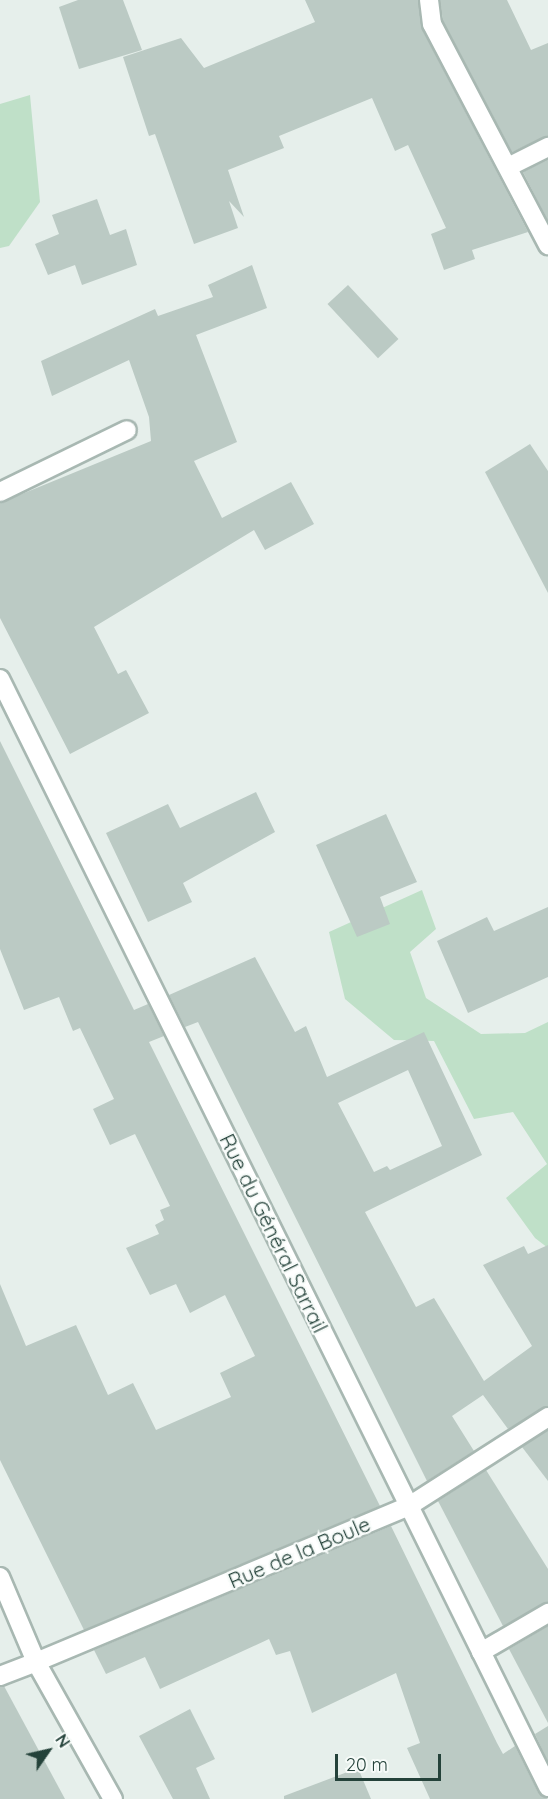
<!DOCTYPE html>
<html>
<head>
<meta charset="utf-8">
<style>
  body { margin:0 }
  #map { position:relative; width:548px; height:1799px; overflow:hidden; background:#e6efeb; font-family:Quicksand,sans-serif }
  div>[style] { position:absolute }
  .green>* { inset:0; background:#bfe0c8 }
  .building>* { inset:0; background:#bbcac4; transform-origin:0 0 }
  .roads { filter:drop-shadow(2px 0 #a8b8b2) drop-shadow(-2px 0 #a8b8b2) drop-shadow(0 2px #a8b8b2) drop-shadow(0 -2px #a8b8b2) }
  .pedestrian>* { height:18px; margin:-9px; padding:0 9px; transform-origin:9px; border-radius:9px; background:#fff }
  .minor>* { height:18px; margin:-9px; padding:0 9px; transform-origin:9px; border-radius:9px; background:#fff }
  .tertiary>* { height:18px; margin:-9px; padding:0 9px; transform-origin:9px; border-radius:9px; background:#fff }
  .secondary>* { height:18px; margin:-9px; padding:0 9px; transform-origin:9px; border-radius:9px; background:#fff }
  span { translate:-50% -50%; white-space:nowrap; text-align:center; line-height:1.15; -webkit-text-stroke:4.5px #f7fbf9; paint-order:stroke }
  .street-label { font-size:21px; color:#24423a }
  .north { position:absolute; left:18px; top:1721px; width:60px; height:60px; -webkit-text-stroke:4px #f7fbf9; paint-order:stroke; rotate:56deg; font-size:16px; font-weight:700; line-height:24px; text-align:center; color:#24423a }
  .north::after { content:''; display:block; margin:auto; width:21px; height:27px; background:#24423a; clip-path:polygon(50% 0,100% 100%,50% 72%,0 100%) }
  .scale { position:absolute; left:335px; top:1754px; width:106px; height:27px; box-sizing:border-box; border:3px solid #24423a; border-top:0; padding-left:8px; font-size:18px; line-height:21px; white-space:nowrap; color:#24423a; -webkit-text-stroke:4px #f7fbf9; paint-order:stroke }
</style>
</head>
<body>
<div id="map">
  <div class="green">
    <i style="clip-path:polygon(30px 95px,40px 202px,9px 246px,0 248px,0 104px)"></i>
    <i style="clip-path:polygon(422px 890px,436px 929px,410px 952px,426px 998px,481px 1034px,525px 1033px,548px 1022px,548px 1248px,535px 1238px,506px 1198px,547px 1164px,513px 1112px,474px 1119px,434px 1041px,394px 1040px,345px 999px,329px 932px)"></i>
  </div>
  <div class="building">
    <i style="clip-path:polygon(78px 0,123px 0,142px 50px,79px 69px,59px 7px)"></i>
    <i style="clip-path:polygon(305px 0,418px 0,422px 29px,528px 232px,472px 250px,475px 259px,444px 270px,431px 234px,446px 228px,408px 145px,395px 151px,372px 98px,279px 136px,284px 148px,228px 170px,244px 217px,229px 201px,238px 228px,194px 244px,155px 134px,149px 136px,123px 57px,181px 38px,204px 68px,315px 22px)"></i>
    <i style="clip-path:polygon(440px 0,507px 0,531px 50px,548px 43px,548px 136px,512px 152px,443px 21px)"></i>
    <i style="clip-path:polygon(548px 160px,548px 221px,523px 172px)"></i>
    <i style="clip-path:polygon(97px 199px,110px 235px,126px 229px,137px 265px,82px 285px,75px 265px,48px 275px,35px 244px,59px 234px,52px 215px)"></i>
    <i style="clip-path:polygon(252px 265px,267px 308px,196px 335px,237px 442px,194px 461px,222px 518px,291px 482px,314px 524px,265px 550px,254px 530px,94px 627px,118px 674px,126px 670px,149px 713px,70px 754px,0 618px,0 503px,151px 441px,149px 417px,129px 360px,52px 396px,41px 361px,155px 309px,158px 316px,213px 297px,208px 285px)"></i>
    <i style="left:348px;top:285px;width:74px;height:28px;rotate:47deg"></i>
    <i style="clip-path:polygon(530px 444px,548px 471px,548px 593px,485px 472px)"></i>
    <i style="clip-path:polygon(0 741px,134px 1010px,148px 1004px,164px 1036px,149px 1042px,380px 1506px,84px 1630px,0 1460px,0 1284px,26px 1346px,76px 1325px,108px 1395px,133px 1383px,156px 1430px,231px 1397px,220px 1373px,255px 1356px,225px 1295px,190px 1313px,176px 1284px,150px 1295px,126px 1248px,159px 1234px,155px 1225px,164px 1220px,160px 1210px,170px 1206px,135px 1134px,110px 1145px,93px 1109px,114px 1099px,80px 1028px,73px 1031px,59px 997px,24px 1010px,0 949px)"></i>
    <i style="clip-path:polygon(256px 792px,275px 832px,183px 883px,192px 902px,148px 922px,106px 833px,168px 804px,180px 828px)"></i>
    <i style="clip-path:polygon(386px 814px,417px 882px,380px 897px,390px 924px,357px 937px,316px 845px)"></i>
    <i style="clip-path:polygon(548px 907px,548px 977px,468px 1013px,437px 941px,487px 917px,494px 931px)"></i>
    <i style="clip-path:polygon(evenodd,255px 957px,295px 1032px,306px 1026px,327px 1077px,424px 1032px,482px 1155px,365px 1212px,416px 1307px,434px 1298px,484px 1381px,532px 1346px,483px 1265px,524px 1246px,528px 1254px,548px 1245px,548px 1406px,508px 1429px,483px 1395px,452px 1416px,474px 1451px,427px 1481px,198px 1022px,185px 1027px,169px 995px,255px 957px,408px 1070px,442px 1146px,390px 1170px,387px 1166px,374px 1172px,338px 1103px,408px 1070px)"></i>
    <i style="clip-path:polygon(548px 1430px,548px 1481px,522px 1447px)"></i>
    <i style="clip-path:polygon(486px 1470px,548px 1569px,548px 1602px,503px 1626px,438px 1501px)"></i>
    <i style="clip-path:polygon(391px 1526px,497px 1743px,503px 1754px,515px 1746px,538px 1792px,548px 1799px,430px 1799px,407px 1748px,420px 1743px,396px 1673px,312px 1713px,290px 1651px,276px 1655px,269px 1639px,160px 1689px,145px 1657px,106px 1674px,94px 1650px)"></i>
    <i style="clip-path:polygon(548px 1626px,548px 1723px,509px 1649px)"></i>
    <i style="clip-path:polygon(4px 1686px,65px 1799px,0 1799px,0 1687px)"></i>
    <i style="clip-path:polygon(190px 1709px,215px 1759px,196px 1768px,210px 1799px,173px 1799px,139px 1736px)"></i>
    <i style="clip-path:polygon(548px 1726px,548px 1762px,535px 1734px)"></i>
    <i style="clip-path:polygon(358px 1768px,371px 1799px,284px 1799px,284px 1796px)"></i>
  </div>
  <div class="roads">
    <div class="pedestrian">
      <i style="left:481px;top:1652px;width:78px;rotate:-30.2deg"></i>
    </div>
    <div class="minor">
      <i style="left:429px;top:0;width:24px;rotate:83deg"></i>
      <i style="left:432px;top:24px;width:250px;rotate:62.3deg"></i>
      <i style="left:508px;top:167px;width:45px;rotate:-26.6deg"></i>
      <i style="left:0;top:492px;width:141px;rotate:-26deg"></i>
      <i style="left:0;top:679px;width:1236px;rotate:63.68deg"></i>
      <i style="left:36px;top:1662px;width:404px;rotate:-22.7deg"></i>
    </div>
    <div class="tertiary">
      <i style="left:409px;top:1506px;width:165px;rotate:-32.6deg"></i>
      <i style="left:0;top:1676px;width:39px;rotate:-21deg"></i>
    </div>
    <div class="secondary">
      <i style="left:0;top:1577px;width:92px;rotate:67deg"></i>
      <i style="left:36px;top:1662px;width:157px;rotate:60.7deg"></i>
    </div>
  </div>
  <div class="street-label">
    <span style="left:274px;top:1233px;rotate:64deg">Rue du Général Sarrail</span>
    <span style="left:299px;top:1552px;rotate:-23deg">Rue de la Boule</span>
  </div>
  <div class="north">N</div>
  <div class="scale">20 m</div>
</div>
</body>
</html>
